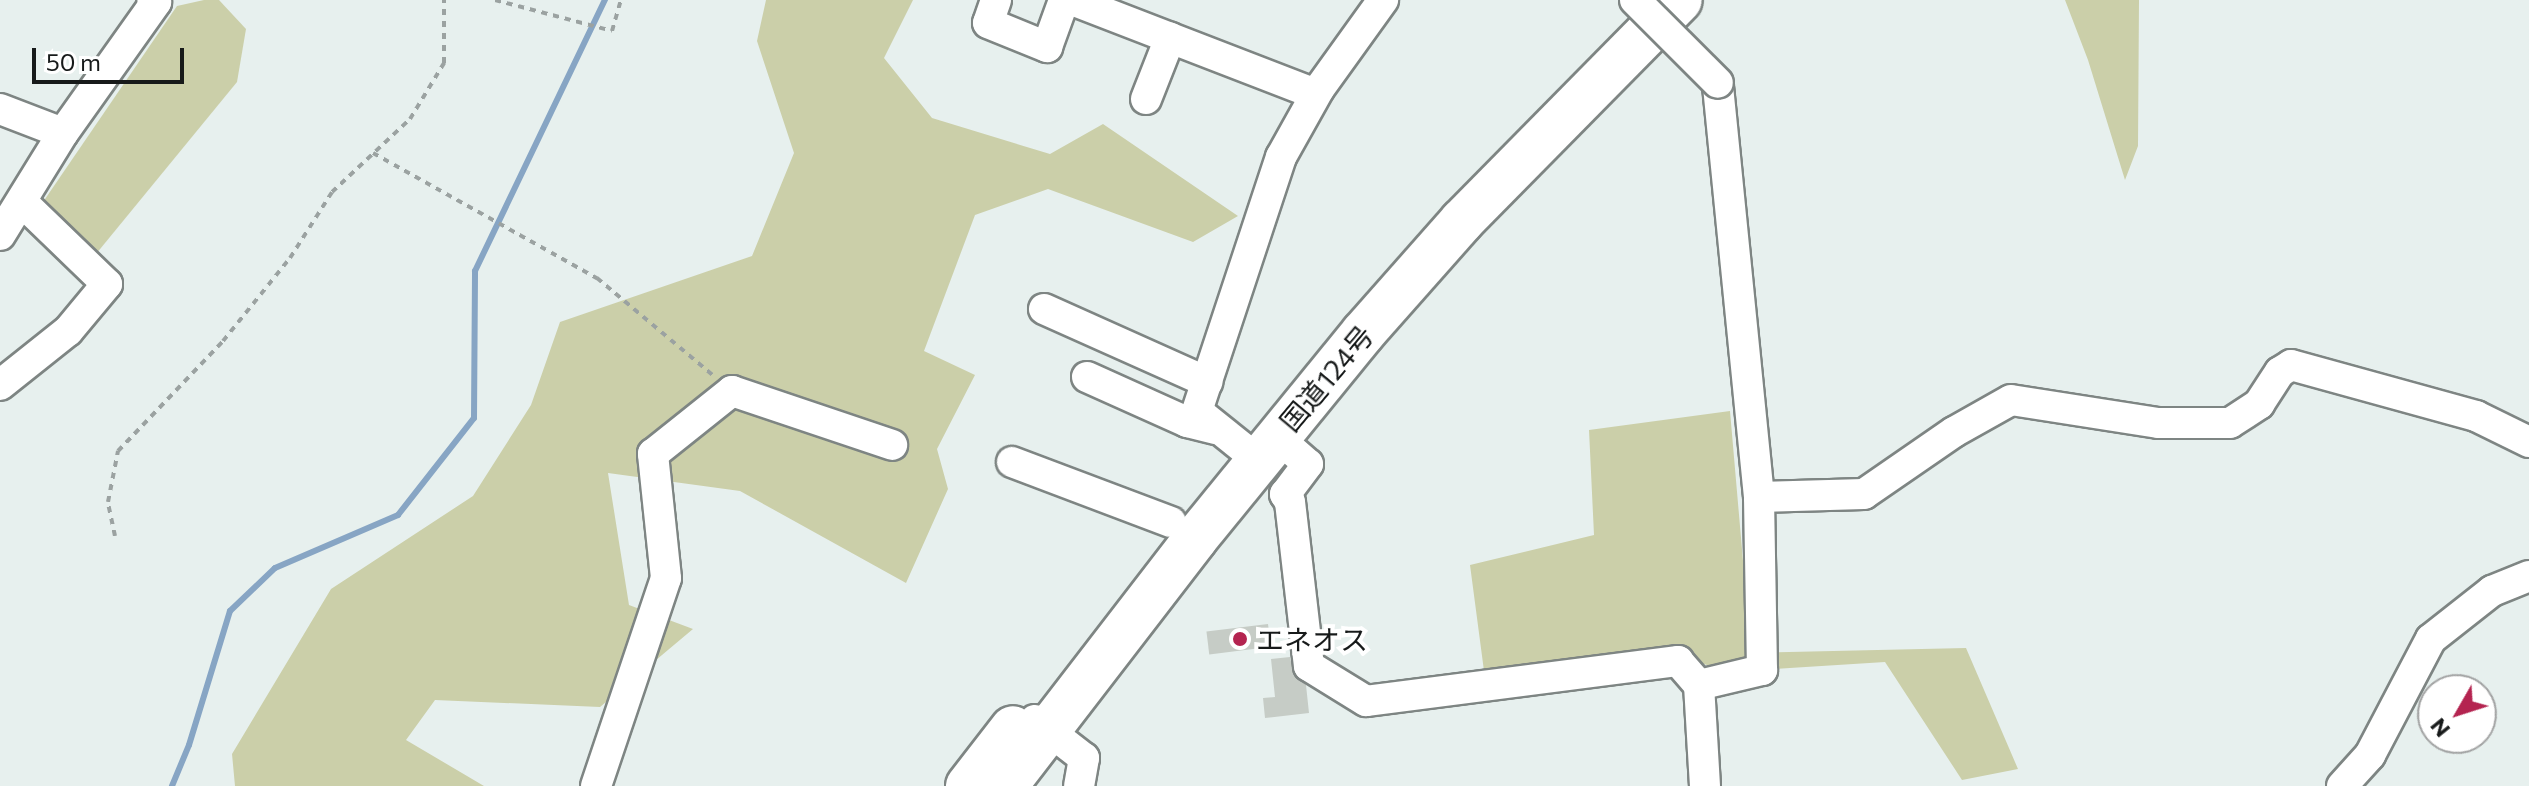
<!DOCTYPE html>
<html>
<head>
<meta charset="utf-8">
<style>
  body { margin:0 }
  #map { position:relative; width:2529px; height:786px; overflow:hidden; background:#e7f0ee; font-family:Commissioner,"Noto Sans JP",sans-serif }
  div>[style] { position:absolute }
  .green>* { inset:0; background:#cbcfa9 }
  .stream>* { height:6px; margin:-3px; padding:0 3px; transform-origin:3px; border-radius:3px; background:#87a5c4 }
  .building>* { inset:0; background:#c6ccc6; transform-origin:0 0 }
  .path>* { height:4px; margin-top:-2px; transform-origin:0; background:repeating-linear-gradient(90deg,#9ba2a1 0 6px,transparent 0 12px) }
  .roads { filter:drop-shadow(2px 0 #7e8583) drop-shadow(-2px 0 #7e8583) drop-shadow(0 2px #7e8583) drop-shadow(0 -2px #7e8583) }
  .minor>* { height:30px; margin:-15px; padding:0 15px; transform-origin:15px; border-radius:15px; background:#fff }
  .highway>* { height:44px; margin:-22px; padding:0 22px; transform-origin:22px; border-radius:22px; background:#fff }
  .bridges { filter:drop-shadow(2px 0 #7e8583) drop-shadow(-2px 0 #7e8583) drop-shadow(0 2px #7e8583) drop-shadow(0 -2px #7e8583) }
  .minor-bridge>* { height:30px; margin:-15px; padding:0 15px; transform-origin:15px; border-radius:15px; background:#fff }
  .dots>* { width:22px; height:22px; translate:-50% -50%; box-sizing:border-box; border:4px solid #fff; border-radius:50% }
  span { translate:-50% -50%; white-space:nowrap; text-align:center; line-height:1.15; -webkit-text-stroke:8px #fff; paint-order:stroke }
  .street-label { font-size:28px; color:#171a1a }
  .poi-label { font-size:28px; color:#171a1a }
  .left { translate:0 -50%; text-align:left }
  .north { position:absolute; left:2417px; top:674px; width:80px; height:80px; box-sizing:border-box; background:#fff; border:2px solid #a2a3a3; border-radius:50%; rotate:231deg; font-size:22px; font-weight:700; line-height:32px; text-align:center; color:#171a1a }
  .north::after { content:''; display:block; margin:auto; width:28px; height:36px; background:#b42450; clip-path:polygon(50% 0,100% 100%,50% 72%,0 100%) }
  .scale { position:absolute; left:32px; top:48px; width:152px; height:36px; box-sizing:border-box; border:4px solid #171a1a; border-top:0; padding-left:10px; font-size:24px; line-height:28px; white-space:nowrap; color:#171a1a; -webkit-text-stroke:6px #fff; paint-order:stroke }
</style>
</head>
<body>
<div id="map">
  <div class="green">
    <i style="clip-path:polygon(204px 0,219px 0,246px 29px,237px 82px,96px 254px,43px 202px,177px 6px)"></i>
    <i style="clip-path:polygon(766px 0,913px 0,884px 58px,932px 118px,1050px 154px,1103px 124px,1238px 216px,1193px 242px,1048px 189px,975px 215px,924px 351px,975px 375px,937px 449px,948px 489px,906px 583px,740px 491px,608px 473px,629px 605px,693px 629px,600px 707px,435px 700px,406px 740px,484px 786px,235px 786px,232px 754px,331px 589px,473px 496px,531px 405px,560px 322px,752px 256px,794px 153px,757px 41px)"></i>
    <i style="clip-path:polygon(2065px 0,2139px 0,2138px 146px,2125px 180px,2088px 60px)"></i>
    <i style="clip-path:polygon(1730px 411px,1751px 653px,1966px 648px,2018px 769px,1962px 780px,1885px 662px,1728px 672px,1695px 661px,1484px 671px,1470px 565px,1594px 535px,1589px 430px)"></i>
  </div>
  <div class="stream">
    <i style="left:172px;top:786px;width:44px;rotate:-67.5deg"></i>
    <i style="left:189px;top:745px;width:140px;rotate:-73deg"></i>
    <i style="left:230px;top:611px;width:62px;rotate:-43.7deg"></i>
    <i style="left:275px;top:568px;width:134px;rotate:-23.3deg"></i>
    <i style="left:398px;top:515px;width:123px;rotate:-51.9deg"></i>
    <i style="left:474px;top:418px;width:147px;rotate:-89.6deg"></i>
    <i style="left:475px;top:271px;width:301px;rotate:-64.4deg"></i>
  </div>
  <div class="building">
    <i style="left:1268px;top:624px;width:23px;height:62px;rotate:83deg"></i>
    <i style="clip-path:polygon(1290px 657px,1294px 675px,1306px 685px,1309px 713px,1265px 718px,1263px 698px,1275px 697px,1271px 659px)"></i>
  </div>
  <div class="path">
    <i style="left:495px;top:0;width:121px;rotate:14.8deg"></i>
    <i style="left:612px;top:31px;width:32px;rotate:-74deg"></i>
    <i style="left:373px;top:153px;width:257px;rotate:29.2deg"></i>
    <i style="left:597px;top:278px;width:154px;rotate:40deg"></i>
    <i style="left:115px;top:536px;width:35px;rotate:-102deg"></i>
    <i style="left:108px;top:502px;width:52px;rotate:-78.9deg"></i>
    <i style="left:118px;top:451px;width:152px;rotate:-46.3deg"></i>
    <i style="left:223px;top:341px;width:107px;rotate:-51.1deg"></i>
    <i style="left:290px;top:258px;width:78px;rotate:-57.5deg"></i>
    <i style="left:332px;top:192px;width:107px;rotate:-43.1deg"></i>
    <i style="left:410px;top:119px;width:66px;rotate:-58.7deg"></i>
    <i style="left:444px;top:63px;width:63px;rotate:-90deg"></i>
  </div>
  <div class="roads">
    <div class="minor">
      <i style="left:996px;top:0;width:24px;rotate:109deg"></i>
      <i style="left:988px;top:23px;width:64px;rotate:22.1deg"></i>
      <i style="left:1047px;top:47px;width:50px;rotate:-70.1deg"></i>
      <i style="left:1072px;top:0;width:261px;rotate:21.1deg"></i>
      <i style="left:1146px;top:99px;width:66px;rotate:-68.5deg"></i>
      <i style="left:0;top:109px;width:67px;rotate:20.9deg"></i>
      <i style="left:0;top:235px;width:120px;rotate:-58.3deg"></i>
      <i style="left:63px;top:133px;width:161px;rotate:-54.6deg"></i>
      <i style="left:156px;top:2px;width:4px;rotate:-153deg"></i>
      <i style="left:1044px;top:309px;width:179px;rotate:24.1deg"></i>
      <i style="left:1087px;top:377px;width:110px;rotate:24.2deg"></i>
      <i style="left:1187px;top:422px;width:30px;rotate:14deg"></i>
      <i style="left:0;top:385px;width:87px;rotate:-38.5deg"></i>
      <i style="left:68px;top:331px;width:61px;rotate:-50.3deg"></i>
      <i style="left:107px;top:284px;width:118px;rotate:-136deg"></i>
      <i style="left:1277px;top:437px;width:41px;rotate:41.1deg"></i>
      <i style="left:1308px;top:464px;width:38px;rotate:127deg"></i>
      <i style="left:1285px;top:494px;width:9px;rotate:58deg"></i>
      <i style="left:1290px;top:502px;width:165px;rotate:83.4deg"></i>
      <i style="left:1309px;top:666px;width:67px;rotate:31.6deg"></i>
      <i style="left:1366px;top:701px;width:315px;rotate:-7.3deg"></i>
      <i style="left:1678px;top:661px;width:32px;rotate:49deg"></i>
      <i style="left:1258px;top:460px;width:78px;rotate:-141.2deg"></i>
      <i style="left:1197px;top:411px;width:268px;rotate:-71.7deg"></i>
      <i style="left:1281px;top:157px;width:78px;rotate:-60.8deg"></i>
      <i style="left:1319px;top:89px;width:110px;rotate:-54.3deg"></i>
      <i style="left:1012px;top:462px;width:170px;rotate:20.7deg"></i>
      <i style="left:1759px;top:497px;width:105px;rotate:-1.6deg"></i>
      <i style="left:1864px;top:494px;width:109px;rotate:-34.6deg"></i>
      <i style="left:1954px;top:432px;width:65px;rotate:-29.3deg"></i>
      <i style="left:2011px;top:400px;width:149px;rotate:8.9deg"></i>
      <i style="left:2158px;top:423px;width:72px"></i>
      <i style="left:2230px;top:423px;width:35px;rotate:-33deg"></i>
      <i style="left:2259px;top:404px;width:38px;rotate:-57deg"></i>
      <i style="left:2280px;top:372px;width:13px;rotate:-32deg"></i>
      <i style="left:2291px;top:365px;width:192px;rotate:15.4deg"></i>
      <i style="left:2476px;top:416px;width:59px;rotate:26.1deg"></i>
      <i style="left:1035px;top:720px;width:62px;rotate:37.8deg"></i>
      <i style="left:1084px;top:758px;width:28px;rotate:100deg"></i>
      <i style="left:596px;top:786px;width:219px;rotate:-71.4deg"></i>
      <i style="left:666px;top:578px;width:125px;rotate:-96deg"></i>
      <i style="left:653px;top:454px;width:101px;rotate:-38.6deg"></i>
      <i style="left:732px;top:391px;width:169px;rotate:18.6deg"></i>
      <i style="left:1705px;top:786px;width:101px;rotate:-93.4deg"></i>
      <i style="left:1699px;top:685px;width:65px;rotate:-13.4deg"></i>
      <i style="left:1762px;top:670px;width:173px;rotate:-91deg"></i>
      <i style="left:1759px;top:497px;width:416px;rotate:-95.7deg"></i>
      <i style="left:2342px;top:786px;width:42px;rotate:-47.9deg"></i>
      <i style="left:2370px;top:755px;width:131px;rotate:-62.3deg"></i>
      <i style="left:2431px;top:639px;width:78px;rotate:-38.2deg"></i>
      <i style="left:2492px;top:591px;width:40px;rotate:-22deg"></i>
    </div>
    <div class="highway">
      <i style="left:968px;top:786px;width:73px;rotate:-52.2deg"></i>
      <i style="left:1005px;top:786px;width:312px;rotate:-52.4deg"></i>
      <i style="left:1195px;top:539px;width:266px;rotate:-50.8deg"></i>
      <i style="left:1363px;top:333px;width:149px;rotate:-48.5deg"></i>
      <i style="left:1462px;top:221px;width:310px;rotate:-45.4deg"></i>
    </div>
  </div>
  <div class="bridges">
    <div class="minor-bridge">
      <i style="left:1635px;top:0;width:117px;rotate:45deg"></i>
    </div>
  </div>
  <div class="dots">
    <i style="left:1240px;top:639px;background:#b42450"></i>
  </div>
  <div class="street-label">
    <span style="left:1326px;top:378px;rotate:-50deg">国道124号</span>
  </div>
  <div class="poi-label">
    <span class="left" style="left:1256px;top:639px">エネオス</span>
  </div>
  <div class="north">N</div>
  <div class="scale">50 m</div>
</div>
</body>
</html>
